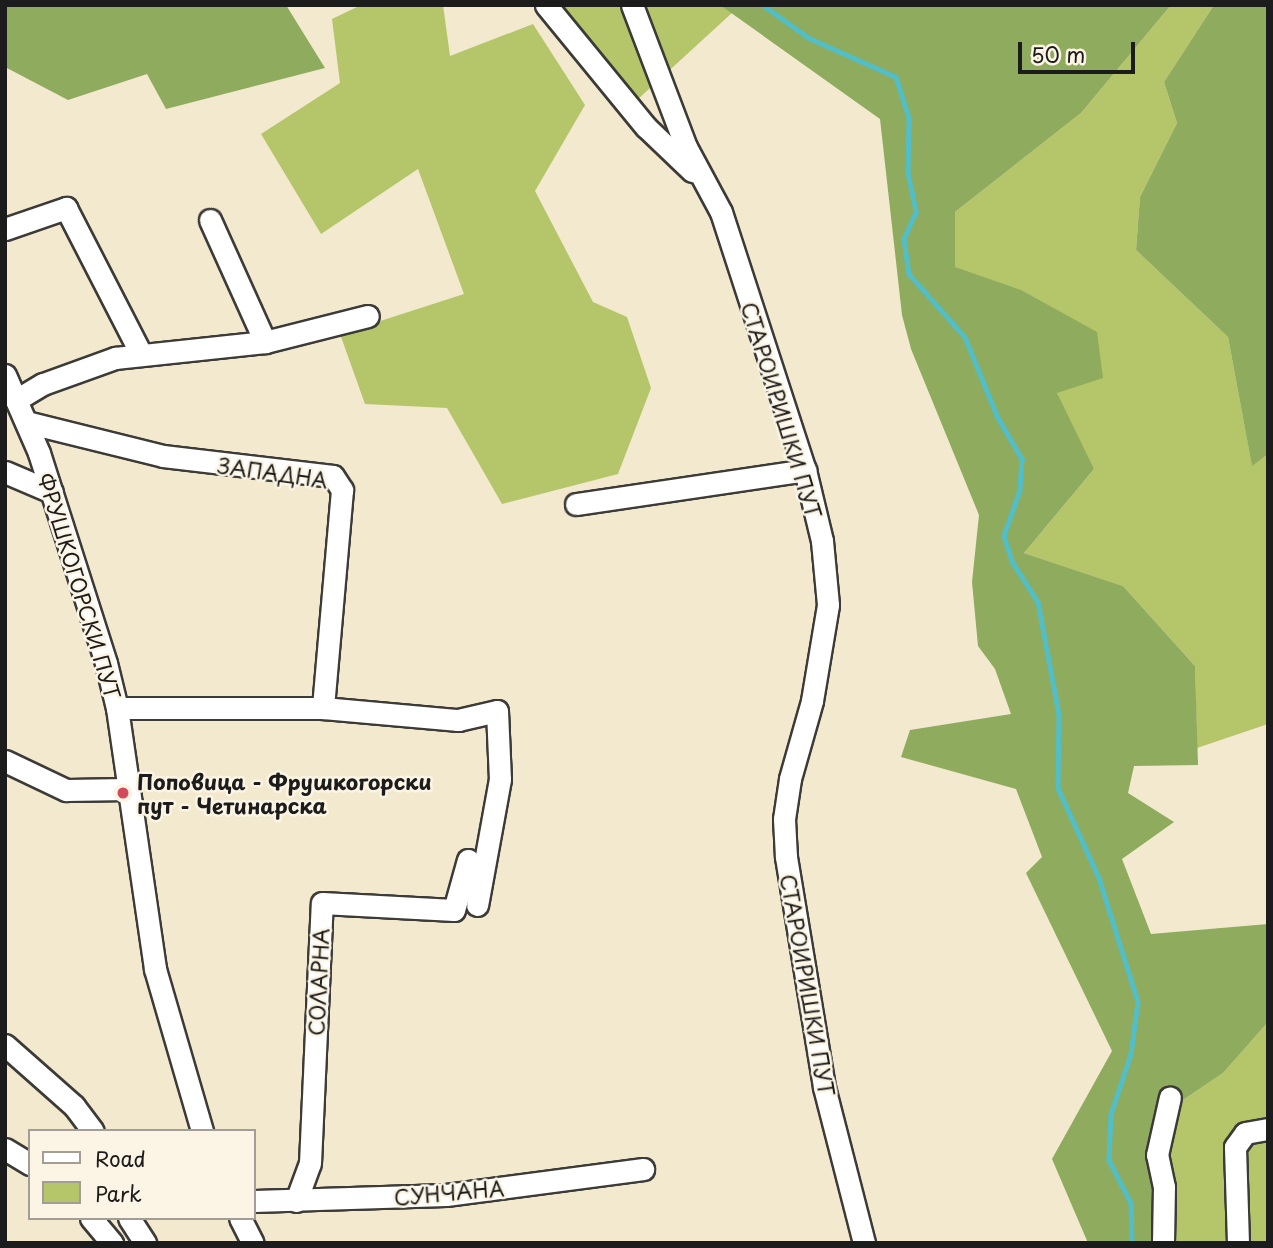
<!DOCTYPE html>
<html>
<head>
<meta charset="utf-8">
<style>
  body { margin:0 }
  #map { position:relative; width:1273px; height:1248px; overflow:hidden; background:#f2e9cf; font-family:"Playpen Sans",sans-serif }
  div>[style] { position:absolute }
  .green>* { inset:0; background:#b4c669 }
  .forest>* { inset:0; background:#8fab5d }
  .stream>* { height:4.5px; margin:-2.25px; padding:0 2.25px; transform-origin:2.25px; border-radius:2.25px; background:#52bfc8 }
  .roads { filter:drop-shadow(2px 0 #3c3b37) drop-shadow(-2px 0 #3c3b37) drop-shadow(0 2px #3c3b37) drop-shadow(0 -2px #3c3b37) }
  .minor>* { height:21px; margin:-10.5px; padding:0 10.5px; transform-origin:10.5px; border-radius:10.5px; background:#fff }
  .dots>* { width:19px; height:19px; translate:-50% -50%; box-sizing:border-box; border:4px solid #fcf5e5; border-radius:50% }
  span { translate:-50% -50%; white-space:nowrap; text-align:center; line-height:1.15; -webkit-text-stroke:5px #fcf5e5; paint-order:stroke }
  .street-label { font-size:21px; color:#1c1c1c }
  .poi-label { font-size:21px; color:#1c1c1c; font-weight:700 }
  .left { translate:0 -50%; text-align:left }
  .frame { position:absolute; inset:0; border:7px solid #1c1c1c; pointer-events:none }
  .legend { position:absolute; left:28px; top:1129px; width:228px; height:91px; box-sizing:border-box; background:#fcf5e5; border:2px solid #a29e95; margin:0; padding:9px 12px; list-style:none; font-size:21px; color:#1c1c1c }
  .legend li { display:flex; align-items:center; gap:14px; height:35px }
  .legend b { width:35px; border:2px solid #a29e95 }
  .scale { position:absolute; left:1018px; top:42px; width:117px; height:32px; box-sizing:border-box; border:4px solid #1c1c1c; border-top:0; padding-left:9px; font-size:21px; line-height:24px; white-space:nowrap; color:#1c1c1c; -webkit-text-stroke:5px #fcf5e5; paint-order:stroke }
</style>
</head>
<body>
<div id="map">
  <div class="green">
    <i style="clip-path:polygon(361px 5px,443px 5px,450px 56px,533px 24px,585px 105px,535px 191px,593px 302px,627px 317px,651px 388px,618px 474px,502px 504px,447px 408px,365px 404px,340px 334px,464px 294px,418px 169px,321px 234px,261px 134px,340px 83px,332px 19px)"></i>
    <i style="clip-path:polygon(559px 5px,720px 5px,733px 12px,637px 100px)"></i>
    <i style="clip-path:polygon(1171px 5px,1214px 5px,1164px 82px,1177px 123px,1140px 197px,1136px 250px,1228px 337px,1252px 465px,1268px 454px,1268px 724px,1197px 748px,1195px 666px,1123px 586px,1024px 553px,1094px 469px,955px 267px,955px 212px,1081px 113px)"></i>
    <i style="clip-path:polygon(1268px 1022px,1268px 1243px,1174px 1243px,1155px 1119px,1223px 1073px)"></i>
  </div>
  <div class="forest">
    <i style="clip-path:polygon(5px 5px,286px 5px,325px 68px,166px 109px,147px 74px,68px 100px,5px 67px)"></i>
    <i style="clip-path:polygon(720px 5px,1171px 5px,1081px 113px,955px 212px,955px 267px,1021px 290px,1097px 332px,1103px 378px,1057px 393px,1094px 469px,1024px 553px,1123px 586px,1195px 666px,1198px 765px,1134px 766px,1128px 793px,1174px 822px,1122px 859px,1151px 934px,1268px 924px,1268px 1022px,1223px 1073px,1155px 1119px,1174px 1243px,1088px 1243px,1052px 1159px,1112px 1051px,1026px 873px,1042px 857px,1016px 789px,901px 757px,910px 730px,1011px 714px,995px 669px,978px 646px,972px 582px,979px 515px,911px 349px,902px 315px,880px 119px)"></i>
    <i style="clip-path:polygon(1214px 5px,1268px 5px,1268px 454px,1252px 466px,1228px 337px,1136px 250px,1140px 197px,1177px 123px,1164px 82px)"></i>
  </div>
  <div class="stream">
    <i style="left:763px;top:5px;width:57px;rotate:35.7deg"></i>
    <i style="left:809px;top:38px;width:95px;rotate:24.1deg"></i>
    <i style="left:896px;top:77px;width:43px;rotate:72.4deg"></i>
    <i style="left:909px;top:118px;width:55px;rotate:91deg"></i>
    <i style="left:908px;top:173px;width:40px;rotate:78deg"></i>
    <i style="left:916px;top:212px;width:30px;rotate:114deg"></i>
    <i style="left:904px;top:239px;width:35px;rotate:82deg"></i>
    <i style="left:909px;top:274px;width:84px;rotate:48.4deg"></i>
    <i style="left:965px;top:337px;width:85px;rotate:67.9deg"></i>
    <i style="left:997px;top:416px;width:50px;rotate:59.8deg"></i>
    <i style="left:1022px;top:459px;width:31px;rotate:94deg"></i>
    <i style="left:1020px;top:490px;width:49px;rotate:109.2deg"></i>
    <i style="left:1004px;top:536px;width:28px;rotate:72deg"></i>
    <i style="left:1013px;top:563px;width:46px;rotate:57.3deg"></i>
    <i style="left:1038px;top:602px;width:114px;rotate:79.4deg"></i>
    <i style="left:1059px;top:714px;width:74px;rotate:90.8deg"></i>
    <i style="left:1058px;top:788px;width:99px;rotate:65.5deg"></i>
    <i style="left:1099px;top:878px;width:130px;rotate:72.5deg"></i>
    <i style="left:1138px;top:1002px;width:52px;rotate:97.7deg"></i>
    <i style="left:1131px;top:1054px;width:63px;rotate:108.4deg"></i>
    <i style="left:1111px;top:1114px;width:46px;rotate:92.5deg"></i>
    <i style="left:1109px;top:1160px;width:48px;rotate:62.9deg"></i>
    <i style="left:1131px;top:1203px;width:40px;rotate:88.6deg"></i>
  </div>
  <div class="roads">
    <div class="minor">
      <i style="left:546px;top:5px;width:158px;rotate:50.7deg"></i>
      <i style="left:646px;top:127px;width:64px;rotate:43.7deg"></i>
      <i style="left:632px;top:5px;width:152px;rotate:69.2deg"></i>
      <i style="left:686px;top:147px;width:74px;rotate:61.7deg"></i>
      <i style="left:721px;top:212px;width:271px;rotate:72deg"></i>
      <i style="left:805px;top:470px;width:73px;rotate:76.5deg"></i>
      <i style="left:822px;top:541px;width:64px;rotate:84.6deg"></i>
      <i style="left:828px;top:605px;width:97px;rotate:99.5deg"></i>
      <i style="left:812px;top:701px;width:81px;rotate:105.8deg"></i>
      <i style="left:790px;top:779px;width:40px;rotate:98.5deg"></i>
      <i style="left:784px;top:819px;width:38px;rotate:87deg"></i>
      <i style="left:786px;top:857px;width:233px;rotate:80.6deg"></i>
      <i style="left:824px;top:1087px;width:161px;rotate:75.6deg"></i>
      <i style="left:210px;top:220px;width:134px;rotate:65.7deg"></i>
      <i style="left:5px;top:229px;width:65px;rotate:-19deg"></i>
      <i style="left:66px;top:208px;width:164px;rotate:62.8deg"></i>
      <i style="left:5px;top:375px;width:85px;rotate:66.4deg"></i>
      <i style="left:39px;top:453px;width:220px;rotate:72.3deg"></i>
      <i style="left:106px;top:663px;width:46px;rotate:76.3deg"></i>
      <i style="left:117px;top:708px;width:264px;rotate:81.7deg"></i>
      <i style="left:155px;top:969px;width:169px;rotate:73.8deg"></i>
      <i style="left:16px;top:400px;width:31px;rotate:-31deg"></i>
      <i style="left:43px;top:384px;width:77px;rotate:-19.9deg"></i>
      <i style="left:115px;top:358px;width:151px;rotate:-6.1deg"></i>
      <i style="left:265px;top:342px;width:106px;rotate:-14.2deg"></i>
      <i style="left:26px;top:422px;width:141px;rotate:13.9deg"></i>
      <i style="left:163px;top:456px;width:171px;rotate:6.7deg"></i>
      <i style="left:333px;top:476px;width:17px;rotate:57deg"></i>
      <i style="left:342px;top:490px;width:219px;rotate:95deg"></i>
      <i style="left:5px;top:472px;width:51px;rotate:23.1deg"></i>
      <i style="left:576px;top:504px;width:232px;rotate:-8.4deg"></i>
      <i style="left:117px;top:708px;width:206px"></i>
      <i style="left:323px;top:708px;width:136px;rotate:5.1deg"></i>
      <i style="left:458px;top:720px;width:40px;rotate:-13deg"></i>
      <i style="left:497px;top:711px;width:68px;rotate:87.5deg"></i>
      <i style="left:500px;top:779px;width:128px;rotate:100.3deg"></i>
      <i style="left:5px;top:761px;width:68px;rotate:25.4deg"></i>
      <i style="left:66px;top:790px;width:62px;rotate:-0.9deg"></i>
      <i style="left:5px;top:1045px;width:92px;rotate:41.5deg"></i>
      <i style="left:74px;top:1106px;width:31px;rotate:53deg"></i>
      <i style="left:5px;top:1149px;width:29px;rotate:31deg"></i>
      <i style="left:254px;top:1201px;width:192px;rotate:-1.8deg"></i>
      <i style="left:446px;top:1195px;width:199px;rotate:-7.5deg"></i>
      <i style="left:296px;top:1201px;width:40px;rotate:-69.8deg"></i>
      <i style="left:310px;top:1163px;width:260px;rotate:-87.4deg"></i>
      <i style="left:322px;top:903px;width:132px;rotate:3deg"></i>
      <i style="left:454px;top:910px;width:52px;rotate:-74.4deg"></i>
      <i style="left:91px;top:1218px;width:33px;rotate:50deg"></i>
      <i style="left:129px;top:1218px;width:30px;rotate:57deg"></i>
      <i style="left:240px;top:1218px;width:28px;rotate:63deg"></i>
      <i style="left:1163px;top:1243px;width:56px;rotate:-89deg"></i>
      <i style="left:1164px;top:1187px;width:33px;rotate:-102deg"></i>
      <i style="left:1157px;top:1155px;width:59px;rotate:-77.4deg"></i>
      <i style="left:1238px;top:1243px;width:96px;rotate:-91.8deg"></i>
      <i style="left:1235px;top:1147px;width:17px;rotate:-54deg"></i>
      <i style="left:1245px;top:1133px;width:23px;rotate:-10deg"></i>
    </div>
  </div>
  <div class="dots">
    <i style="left:123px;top:793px;background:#d1495b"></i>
  </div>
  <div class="street-label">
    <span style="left:782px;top:410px;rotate:73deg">СТАРОИРИШКИ ПУТ</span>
    <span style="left:273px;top:472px;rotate:8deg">ЗАПАДНА</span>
    <span style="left:80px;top:586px;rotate:73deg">ФРУШКОГОРСКИ ПУТ</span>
    <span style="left:318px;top:982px;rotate:-87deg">СОЛАРНА</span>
    <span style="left:808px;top:985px;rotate:80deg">СТАРОИРИШКИ ПУТ</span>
    <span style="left:449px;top:1192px;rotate:-5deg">СУНЧАНА</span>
  </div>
  <div class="poi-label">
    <span class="left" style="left:137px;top:793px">Поповица - Фрушкогорски<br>пут - Четинарска</span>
  </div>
  <div class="frame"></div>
  <ul class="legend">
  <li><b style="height:9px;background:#fff"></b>Road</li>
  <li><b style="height:19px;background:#b4c669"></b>Park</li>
  </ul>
  <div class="scale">50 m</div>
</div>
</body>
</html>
